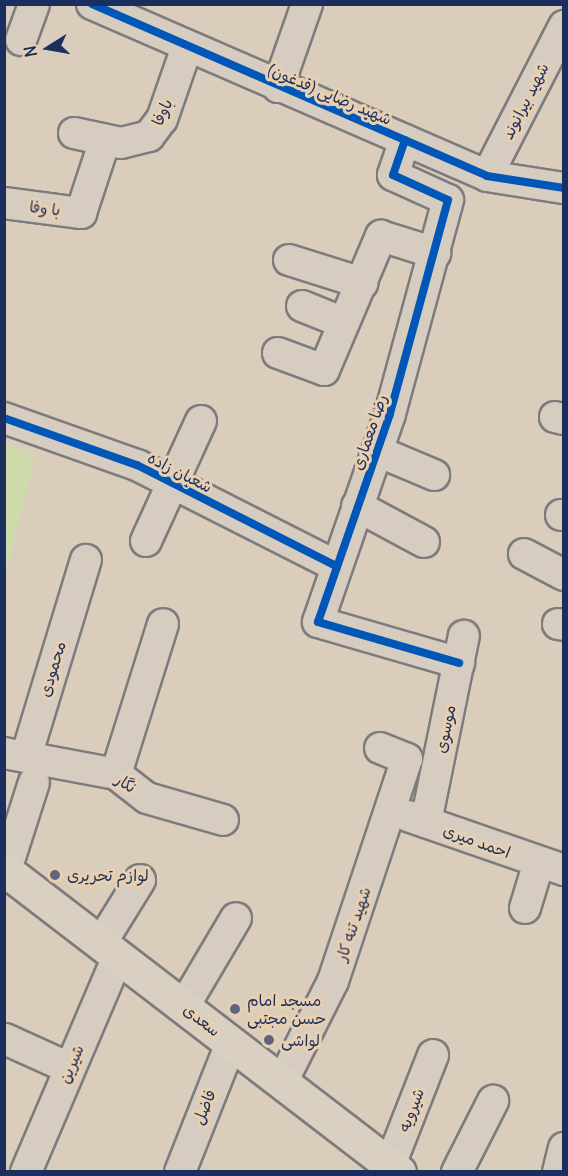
<!DOCTYPE html>
<html>
<head>
<meta charset="utf-8">
<style>
  body { margin:0 }
  #map { position:relative; width:568px; height:1176px; overflow:hidden; background:#dacdbc; font-family:Delius,"Playpen Sans Arabic",sans-serif }
  div>[style] { position:absolute }
  .green>* { inset:0; background:#cfdaaa }
  .roads { filter:drop-shadow(2px 0 #7d7b7c) drop-shadow(-2px 0 #7d7b7c) drop-shadow(0 2px #7d7b7c) drop-shadow(0 -2px #7d7b7c) }
  .minor>* { height:30px; margin:-15px; padding:0 15px; transform-origin:15px; border-radius:15px; background:#d6ccc0 }
  .major>* { height:33px; margin:-16.5px; padding:0 16.5px; transform-origin:16.5px; border-radius:16.5px; background:#d9d0c1 }
  .cycleway>* { height:8px; margin:-4px; padding:0 4px; transform-origin:4px; border-radius:4px; background:#0057b8 }
  .dots>* { width:16px; height:16px; translate:-50% -50%; box-sizing:border-box; border:3px solid #e7cfaf; border-radius:50% }
  span { translate:-50% -50%; white-space:nowrap; text-align:center; line-height:1.15; -webkit-text-stroke:6px #e7cfaf; paint-order:stroke }
  .street-label { font-size:16px; color:#1b2f5e }
  .poi-label { font-size:16px; color:#1b2f5e }
  .left { translate:0 -50%; text-align:left }
  .frame { position:absolute; inset:0; border:6px solid #1b2f5e; pointer-events:none }
  .north { position:absolute; left:18px; top:18px; width:60px; height:60px; -webkit-text-stroke:4px #e7cfaf; paint-order:stroke; rotate:259deg; font-size:16px; font-weight:700; line-height:24px; text-align:center; color:#1b2f5e }
  .north::after { content:''; display:block; margin:auto; width:21px; height:27px; background:#1b2f5e; clip-path:polygon(50% 0,100% 100%,50% 72%,0 100%) }
</style>
</head>
<body>
<div id="map">
  <div class="green">
    <i style="clip-path:polygon(5px 443px,35px 455px,5px 579px,4px 443px)"></i>
  </div>
  <div class="roads">
    <div class="minor">
      <i style="left:92px;top:4px;width:431px;rotate:23.5deg"></i>
      <i style="left:487px;top:176px;width:78px;rotate:8.9deg"></i>
      <i style="left:21px;top:40px;width:38px;rotate:-70deg"></i>
      <i style="left:278px;top:87px;width:88px;rotate:-70.7deg"></i>
      <i style="left:74px;top:133px;width:48px;rotate:12deg"></i>
      <i style="left:121px;top:143px;width:29px;rotate:-14deg"></i>
      <i style="left:149px;top:136px;width:21px;rotate:-53deg"></i>
      <i style="left:162px;top:119px;width:76px;rotate:-70.9deg"></i>
      <i style="left:405px;top:140px;width:37px;rotate:109deg"></i>
      <i style="left:393px;top:175px;width:60px;rotate:24.4deg"></i>
      <i style="left:448px;top:200px;width:222px;rotate:105.2deg"></i>
      <i style="left:390px;top:414px;width:220px;rotate:109.1deg"></i>
      <i style="left:318px;top:622px;width:147px;rotate:16.2deg"></i>
      <i style="left:487px;top:176px;width:169px;rotate:-62.8deg"></i>
      <i style="left:4px;top:203px;width:78px;rotate:7.4deg"></i>
      <i style="left:81px;top:213px;width:77px;rotate:-71.8deg"></i>
      <i style="left:289px;top:260px;width:77px;rotate:17.5deg"></i>
      <i style="left:302px;top:306px;width:45px;rotate:22deg"></i>
      <i style="left:278px;top:353px;width:49px;rotate:20.3deg"></i>
      <i style="left:324px;top:370px;width:146px;rotate:-67deg"></i>
      <i style="left:381px;top:236px;width:57px;rotate:17.5deg"></i>
      <i style="left:555px;top:417px;width:9px;rotate:13deg"></i>
      <i style="left:4px;top:418px;width:141px;rotate:19.5deg"></i>
      <i style="left:137px;top:465px;width:223px;rotate:26.9deg"></i>
      <i style="left:377px;top:451px;width:62px;rotate:22.8deg"></i>
      <i style="left:357px;top:506px;width:76px;rotate:28.2deg"></i>
      <i style="left:561px;top:515px;width:3px"></i>
      <i style="left:146px;top:541px;width:132px;rotate:-65.4deg"></i>
      <i style="left:524px;top:554px;width:45px;rotate:27.7deg"></i>
      <i style="left:558px;top:624px;width:6px;rotate:9deg"></i>
      <i style="left:4px;top:753px;width:114px;rotate:10.6deg"></i>
      <i style="left:116px;top:774px;width:39px;rotate:38deg"></i>
      <i style="left:147px;top:798px;width:79px;rotate:16.1deg"></i>
      <i style="left:26px;top:757px;width:206px;rotate:-73.1deg"></i>
      <i style="left:116px;top:774px;width:157px;rotate:-72.6deg"></i>
      <i style="left:408px;top:816px;width:165px;rotate:19.1deg"></i>
      <i style="left:426px;top:822px;width:190px;rotate:-78.5deg"></i>
      <i style="left:6px;top:870px;width:92px;rotate:-72.3deg"></i>
      <i style="left:525px;top:908px;width:48px;rotate:-73.1deg"></i>
      <i style="left:101px;top:943px;width:74px;rotate:-58.2deg"></i>
      <i style="left:184px;top:1006px;width:102px;rotate:-59.4deg"></i>
      <i style="left:5px;top:1039px;width:70px;rotate:24.4deg"></i>
      <i style="left:282px;top:1082px;width:113px;rotate:-63.2deg"></i>
      <i style="left:333px;top:981px;width:234px;rotate:-71.6deg"></i>
      <i style="left:407px;top:759px;width:29px;rotate:-158deg"></i>
      <i style="left:390px;top:1165px;width:118px;rotate:-68.6deg"></i>
      <i style="left:26px;top:1172px;width:235px;rotate:-66.9deg"></i>
      <i style="left:180px;top:1172px;width:139px;rotate:-68.4deg"></i>
      <i style="left:457px;top:1172px;width:80px;rotate:-63.1deg"></i>
      <i style="left:558px;top:1172px;width:25px;rotate:-76deg"></i>
    </div>
    <div class="major">
      <i style="left:4px;top:869px;width:498px;rotate:37.5deg"></i>
    </div>
  </div>
  <div class="cycleway">
    <i style="left:92px;top:4px;width:431px;rotate:23.5deg"></i>
    <i style="left:487px;top:176px;width:78px;rotate:8.9deg"></i>
    <i style="left:405px;top:140px;width:37px;rotate:109deg"></i>
    <i style="left:393px;top:175px;width:60px;rotate:24.4deg"></i>
    <i style="left:448px;top:200px;width:222px;rotate:105.2deg"></i>
    <i style="left:390px;top:414px;width:220px;rotate:109.1deg"></i>
    <i style="left:318px;top:622px;width:147px;rotate:16.2deg"></i>
    <i style="left:4px;top:418px;width:141px;rotate:19.5deg"></i>
    <i style="left:137px;top:465px;width:223px;rotate:26.9deg"></i>
  </div>
  <div class="dots">
    <i style="left:55px;top:875px;background:#5e667f"></i>
    <i style="left:235px;top:1009px;background:#5e667f"></i>
    <i style="left:269px;top:1040px;background:#5e667f"></i>
  </div>
  <div class="street-label">
    <span style="left:330px;top:94px;rotate:23deg">(قدغون) شهید رضایی</span>
    <span style="left:525px;top:101px;rotate:-63deg">شهید بیرانوند</span>
    <span style="left:162px;top:112px;rotate:-65deg">باوفا</span>
    <span style="left:45px;top:208px;rotate:7deg">با وفا</span>
    <span style="left:369px;top:432px;rotate:-71deg">رضا معماری</span>
    <span style="left:180px;top:472px;rotate:27deg">شعبان زاده</span>
    <span style="left:52px;top:669px;rotate:-73deg">محمودی</span>
    <span style="left:445px;top:729px;rotate:-78deg">موسوی</span>
    <span style="left:126px;top:783px;rotate:33deg">نگار</span>
    <span style="left:477px;top:841px;rotate:20deg">احمد میری</span>
    <span style="left:353px;top:924px;rotate:-71deg">شهید تنه کار</span>
    <span style="left:202px;top:1020px;rotate:38deg">سعدی</span>
    <span style="left:71px;top:1064px;rotate:-67deg">شیرین</span>
    <span style="left:204px;top:1107px;rotate:-68deg">فاضل</span>
    <span style="left:411px;top:1110px;rotate:-69deg">شیرویه</span>
  </div>
  <div class="poi-label">
    <span class="left" style="left:67px;top:875px">لوازم تحریری</span>
    <span class="left" style="left:247px;top:1009px">مسجد امام<br>حسن مجتبی</span>
    <span class="left" style="left:281px;top:1040px">لواشی</span>
  </div>
  <div class="frame"></div>
  <div class="north">N</div>
</div>
</body>
</html>
